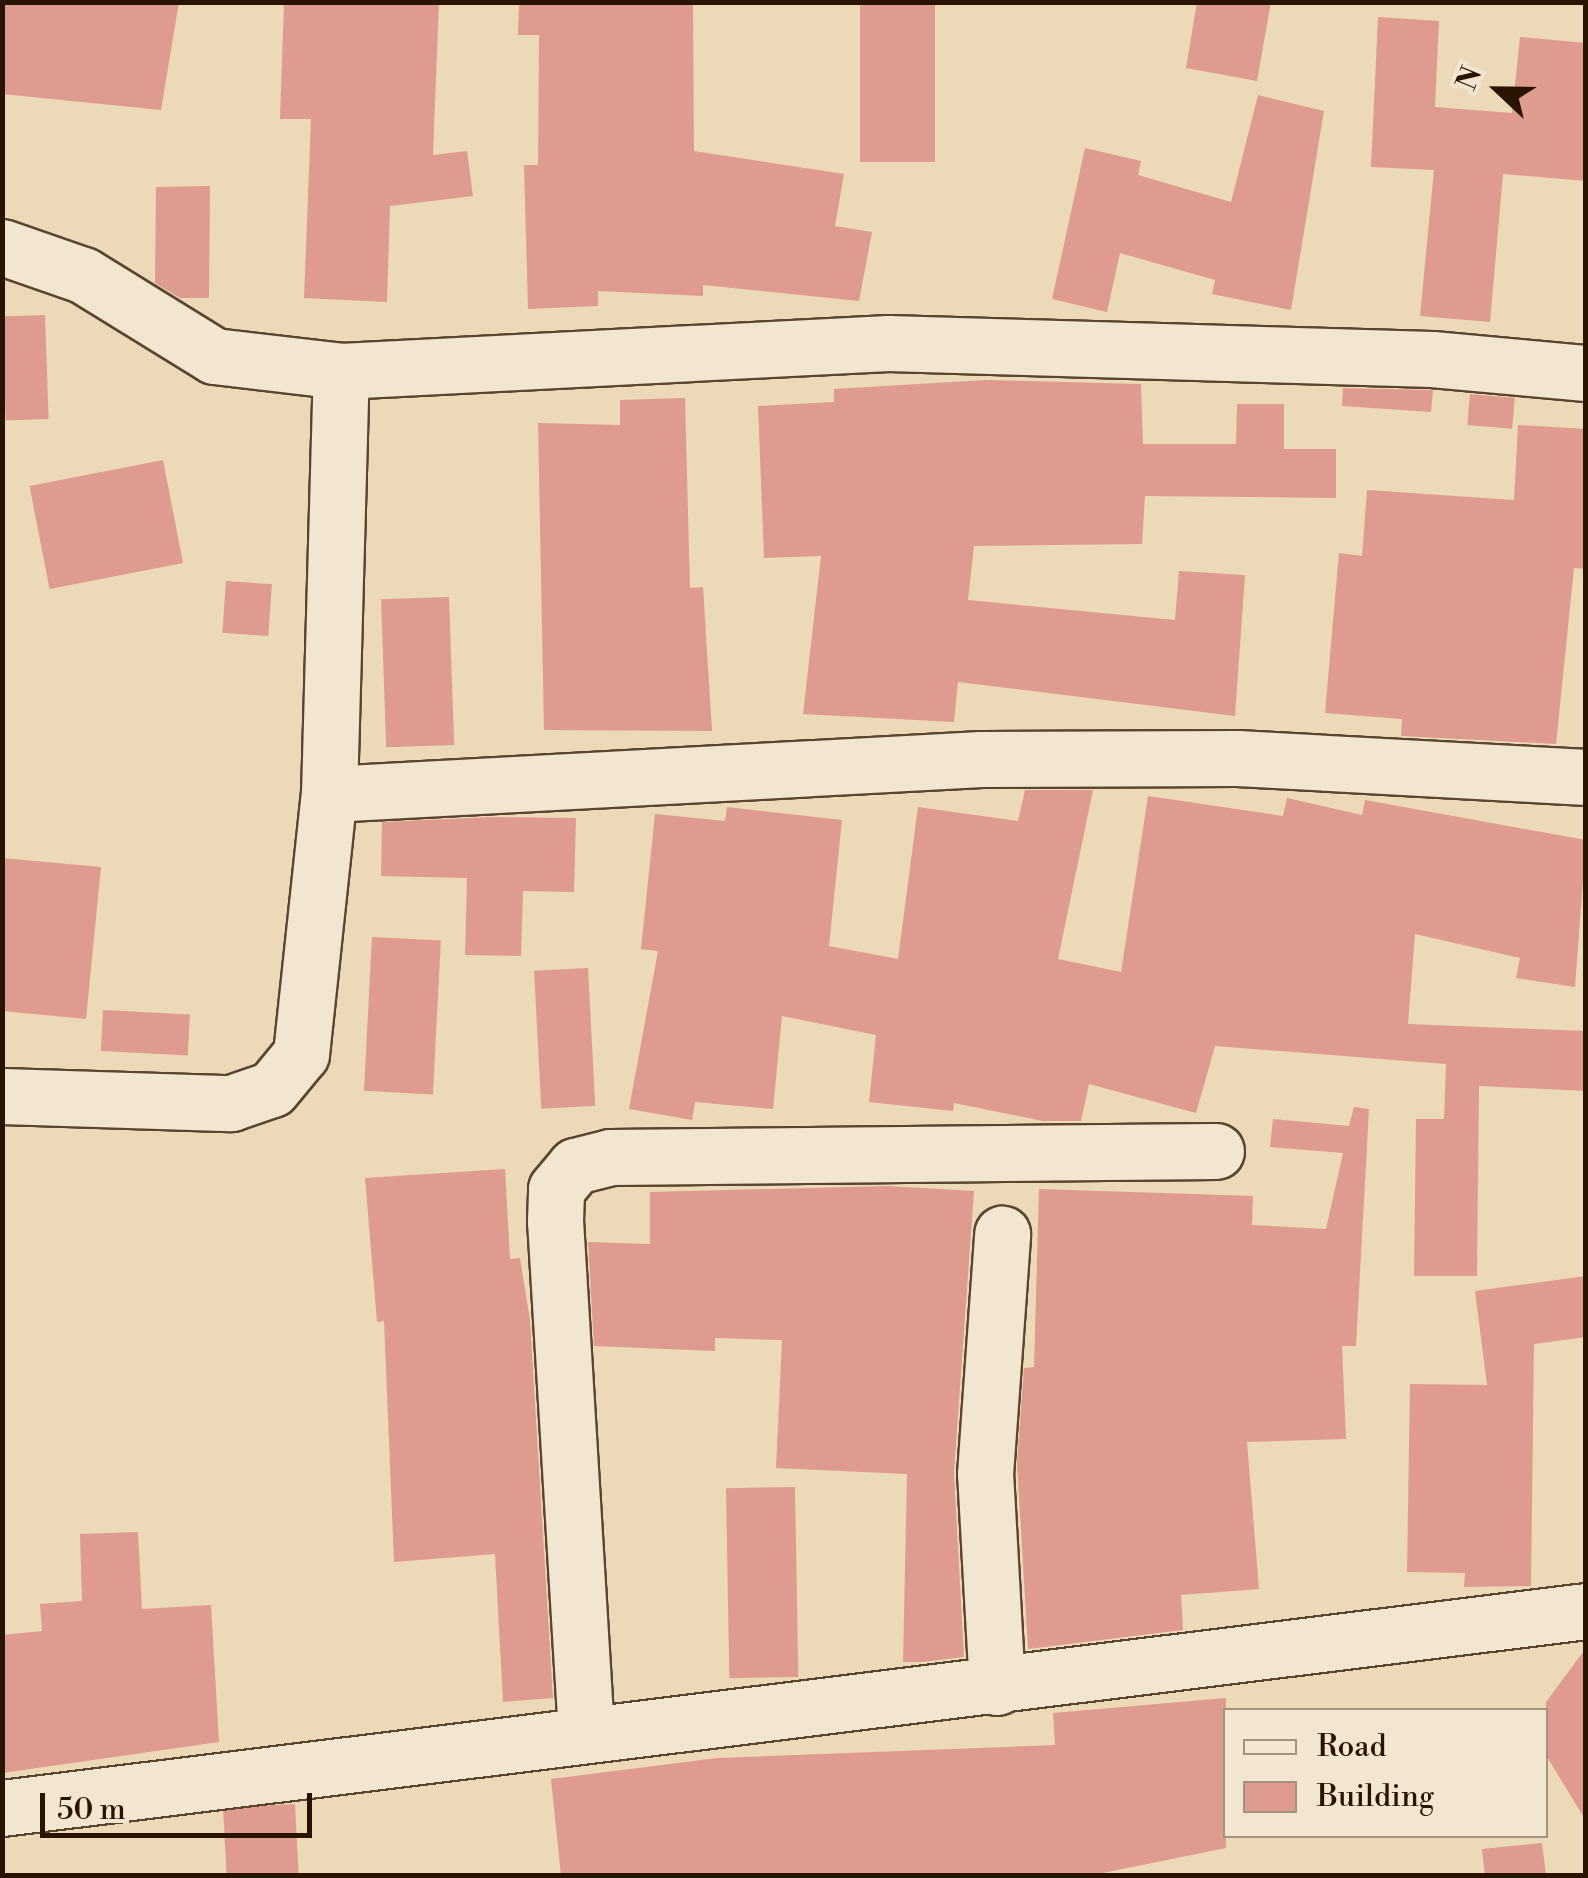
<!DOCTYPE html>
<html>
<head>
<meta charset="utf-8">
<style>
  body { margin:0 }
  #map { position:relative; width:1588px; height:1878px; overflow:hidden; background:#ebd9b8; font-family:"Libre Bodoni",serif }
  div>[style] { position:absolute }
  .building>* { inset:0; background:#df9b8d; transform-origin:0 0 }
  .roads { filter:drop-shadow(2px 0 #5a4530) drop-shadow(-2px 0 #5a4530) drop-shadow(0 2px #5a4530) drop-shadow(0 -2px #5a4530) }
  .minor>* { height:55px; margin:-27.5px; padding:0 27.5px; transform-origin:27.5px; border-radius:27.5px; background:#f2e6d1 }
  span { translate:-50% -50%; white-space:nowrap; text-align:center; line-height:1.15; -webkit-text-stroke:8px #f2e6d1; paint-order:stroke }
  .frame { position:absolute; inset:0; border:5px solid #291403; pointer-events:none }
  .legend { position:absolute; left:1223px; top:1708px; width:325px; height:130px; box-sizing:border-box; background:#f2e6d1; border:2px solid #a2927f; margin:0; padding:12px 18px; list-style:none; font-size:30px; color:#291403 }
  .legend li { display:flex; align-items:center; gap:20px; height:50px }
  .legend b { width:50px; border:2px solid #a2927f }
  .north { position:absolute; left:1448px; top:40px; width:100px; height:100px; -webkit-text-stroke:8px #f2e6d1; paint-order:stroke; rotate:292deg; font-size:28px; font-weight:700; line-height:40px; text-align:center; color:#291403 }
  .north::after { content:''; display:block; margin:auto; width:35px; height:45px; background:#291403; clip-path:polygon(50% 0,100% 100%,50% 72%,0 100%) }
  .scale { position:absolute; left:40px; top:1793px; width:272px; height:45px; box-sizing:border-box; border:5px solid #291403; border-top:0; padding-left:12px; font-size:30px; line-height:35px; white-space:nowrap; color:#291403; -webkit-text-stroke:8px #f2e6d1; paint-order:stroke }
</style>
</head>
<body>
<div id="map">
  <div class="building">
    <i style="clip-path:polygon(2px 2px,179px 2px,161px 110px,2px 94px)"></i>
    <i style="clip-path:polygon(284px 2px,439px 2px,433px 155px,467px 151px,473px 196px,390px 206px,387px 302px,304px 298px,311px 119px,280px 119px)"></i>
    <i style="clip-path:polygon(519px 2px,693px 2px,694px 151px,844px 174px,835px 226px,872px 232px,859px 301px,703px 285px,703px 296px,598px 291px,598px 306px,528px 309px,524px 165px,538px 165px,539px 35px,518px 35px)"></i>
    <i style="left:860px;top:2px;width:75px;height:160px"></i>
    <i style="clip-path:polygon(1197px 2px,1271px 2px,1257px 81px,1186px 68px)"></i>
    <i style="clip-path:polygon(1378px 17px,1439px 21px,1435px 107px,1512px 113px,1520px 37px,1586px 43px,1586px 181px,1503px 174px,1490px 322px,1420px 316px,1434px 170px,1371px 167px)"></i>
    <i style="clip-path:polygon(1258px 95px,1324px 111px,1291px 310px,1212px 294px,1215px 280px,1120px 253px,1107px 312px,1052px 299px,1085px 148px,1141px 161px,1138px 175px,1231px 202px)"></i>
    <i style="clip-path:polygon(210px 186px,209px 298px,180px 298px,155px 283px,156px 187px)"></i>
    <i style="left:45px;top:315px;width:104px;height:43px;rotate:88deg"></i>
    <i style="clip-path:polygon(986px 380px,1141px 384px,1143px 444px,1236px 444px,1237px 404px,1284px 404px,1284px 449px,1336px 449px,1336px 498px,1145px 496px,1142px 544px,974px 546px,968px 600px,1175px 620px,1179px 571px,1245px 575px,1235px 716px,958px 682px,954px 722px,803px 714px,821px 556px,764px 558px,758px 406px,834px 402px,834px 389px)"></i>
    <i style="clip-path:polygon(1343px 388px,1433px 390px,1431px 412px,1342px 406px)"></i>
    <i style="left:1470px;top:394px;width:45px;height:31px;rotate:5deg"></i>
    <i style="clip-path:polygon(685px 398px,690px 588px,703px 587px,712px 731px,544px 730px,538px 423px,620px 425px,620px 400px)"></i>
    <i style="clip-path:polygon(1518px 425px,1586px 429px,1586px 569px,1574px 568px,1556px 744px,1401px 736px,1402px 719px,1325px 713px,1339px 553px,1362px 556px,1367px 490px,1514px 500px)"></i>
    <i style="left:163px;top:460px;width:105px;height:136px;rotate:79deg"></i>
    <i style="left:226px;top:581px;width:46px;height:52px;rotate:4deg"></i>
    <i style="left:449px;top:597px;width:148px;height:68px;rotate:88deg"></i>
    <i style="clip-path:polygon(1025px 790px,1093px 790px,1058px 959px,1121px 972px,1148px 796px,1283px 816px,1287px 798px,1362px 815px,1365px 800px,1586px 840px,1575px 987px,1516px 978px,1520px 958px,1415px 934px,1408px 1024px,1586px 1031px,1586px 1091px,1479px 1086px,1477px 1276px,1414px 1276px,1416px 1119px,1444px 1119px,1446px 1064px,1215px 1046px,1196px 1113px,1089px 1084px,1081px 1121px,1043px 1121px,954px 1103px,953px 1111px,869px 1102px,876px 1035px,782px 1016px,773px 1109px,695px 1102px,692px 1120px,629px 1109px,658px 951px,641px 949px,655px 814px,725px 821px,727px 807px,842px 820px,829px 946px,898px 959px,918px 807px,1018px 821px)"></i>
    <i style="clip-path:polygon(492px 817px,576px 818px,574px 892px,523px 891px,521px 956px,465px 955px,467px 878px,381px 876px,382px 822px)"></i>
    <i style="clip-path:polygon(2px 858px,101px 867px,86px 1019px,2px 1011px)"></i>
    <i style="left:372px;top:937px;width:69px;height:154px;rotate:3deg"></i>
    <i style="left:588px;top:968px;width:138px;height:54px;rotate:87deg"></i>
    <i style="left:103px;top:1010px;width:87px;height:41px;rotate:3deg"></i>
    <i style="clip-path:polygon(1354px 1107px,1369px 1109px,1356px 1346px,1342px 1346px,1346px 1439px,1247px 1442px,1259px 1589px,1181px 1595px,1183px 1630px,1028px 1649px,1017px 1463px,1024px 1368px,1034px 1367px,1039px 1189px,1253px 1196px,1252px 1225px,1326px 1229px,1343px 1153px,1270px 1147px,1273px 1119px,1349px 1126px)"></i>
    <i style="clip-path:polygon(505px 1169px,510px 1259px,520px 1258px,530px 1320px,553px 1698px,503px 1702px,495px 1554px,394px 1562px,384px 1321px,377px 1322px,365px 1178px)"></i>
    <i style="clip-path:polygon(886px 1186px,974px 1191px,954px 1472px,964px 1657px,922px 1662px,903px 1662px,907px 1474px,776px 1468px,782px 1340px,715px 1338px,715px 1351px,594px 1346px,588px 1242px,650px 1244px,650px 1192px)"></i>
    <i style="clip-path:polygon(1586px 1276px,1586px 1337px,1534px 1344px,1531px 1586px,1464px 1587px,1465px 1573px,1407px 1572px,1410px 1384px,1487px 1385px,1475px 1291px)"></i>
    <i style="left:795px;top:1487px;width:190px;height:69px;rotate:89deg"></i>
    <i style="clip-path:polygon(138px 1532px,142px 1609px,211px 1605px,219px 1742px,2px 1773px,2px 1635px,42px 1631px,40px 1604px,82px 1601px,80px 1534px)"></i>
    <i style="clip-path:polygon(1586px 1648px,1586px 1821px,1546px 1755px,1546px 1702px)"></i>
    <i style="clip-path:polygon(1226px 1698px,1226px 1848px,1088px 1876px,561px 1876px,551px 1779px,717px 1758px,1055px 1745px,1053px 1713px)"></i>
    <i style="left:295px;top:1804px;width:72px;height:72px;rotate:87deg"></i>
    <i style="clip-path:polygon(1542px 1843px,1546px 1876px,1485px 1876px,1482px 1849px)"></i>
  </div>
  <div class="roads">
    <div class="minor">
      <i style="left:2px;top:247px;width:86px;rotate:19.1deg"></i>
      <i style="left:83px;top:275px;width:154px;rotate:31.7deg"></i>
      <i style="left:214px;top:356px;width:128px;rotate:6.7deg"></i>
      <i style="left:341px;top:371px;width:548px;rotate:-2.93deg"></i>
      <i style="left:888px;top:343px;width:544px;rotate:1.68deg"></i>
      <i style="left:1432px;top:359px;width:155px;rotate:5.2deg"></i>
      <i style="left:329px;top:794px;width:653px;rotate:-3.07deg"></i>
      <i style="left:981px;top:759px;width:256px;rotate:-0.2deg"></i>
      <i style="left:1237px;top:758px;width:350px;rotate:3.1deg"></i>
      <i style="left:2px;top:1096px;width:229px;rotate:1.8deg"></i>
      <i style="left:231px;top:1103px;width:43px;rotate:-18.9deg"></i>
      <i style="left:272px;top:1089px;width:45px;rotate:-50.4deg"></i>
      <i style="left:301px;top:1054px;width:262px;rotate:-83.9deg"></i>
      <i style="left:329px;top:794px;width:423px;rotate:-88.4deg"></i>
      <i style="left:997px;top:1687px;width:213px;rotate:-93.2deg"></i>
      <i style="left:985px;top:1474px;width:241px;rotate:-85.9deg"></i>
      <i style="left:586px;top:1733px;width:513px;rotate:-93.46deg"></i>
      <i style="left:555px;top:1221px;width:32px;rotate:-88deg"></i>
      <i style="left:556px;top:1189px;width:30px;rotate:-50deg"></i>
      <i style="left:575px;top:1166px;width:36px;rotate:-14deg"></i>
      <i style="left:610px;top:1157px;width:606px;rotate:-0.57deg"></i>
      <i style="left:2px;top:1808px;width:1596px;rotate:-7.09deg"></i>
    </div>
  </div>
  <div class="frame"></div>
  <ul class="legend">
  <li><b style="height:12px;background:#f2e6d1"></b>Road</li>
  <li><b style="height:28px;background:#df9b8d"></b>Building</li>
  </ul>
  <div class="north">N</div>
  <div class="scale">50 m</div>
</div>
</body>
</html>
